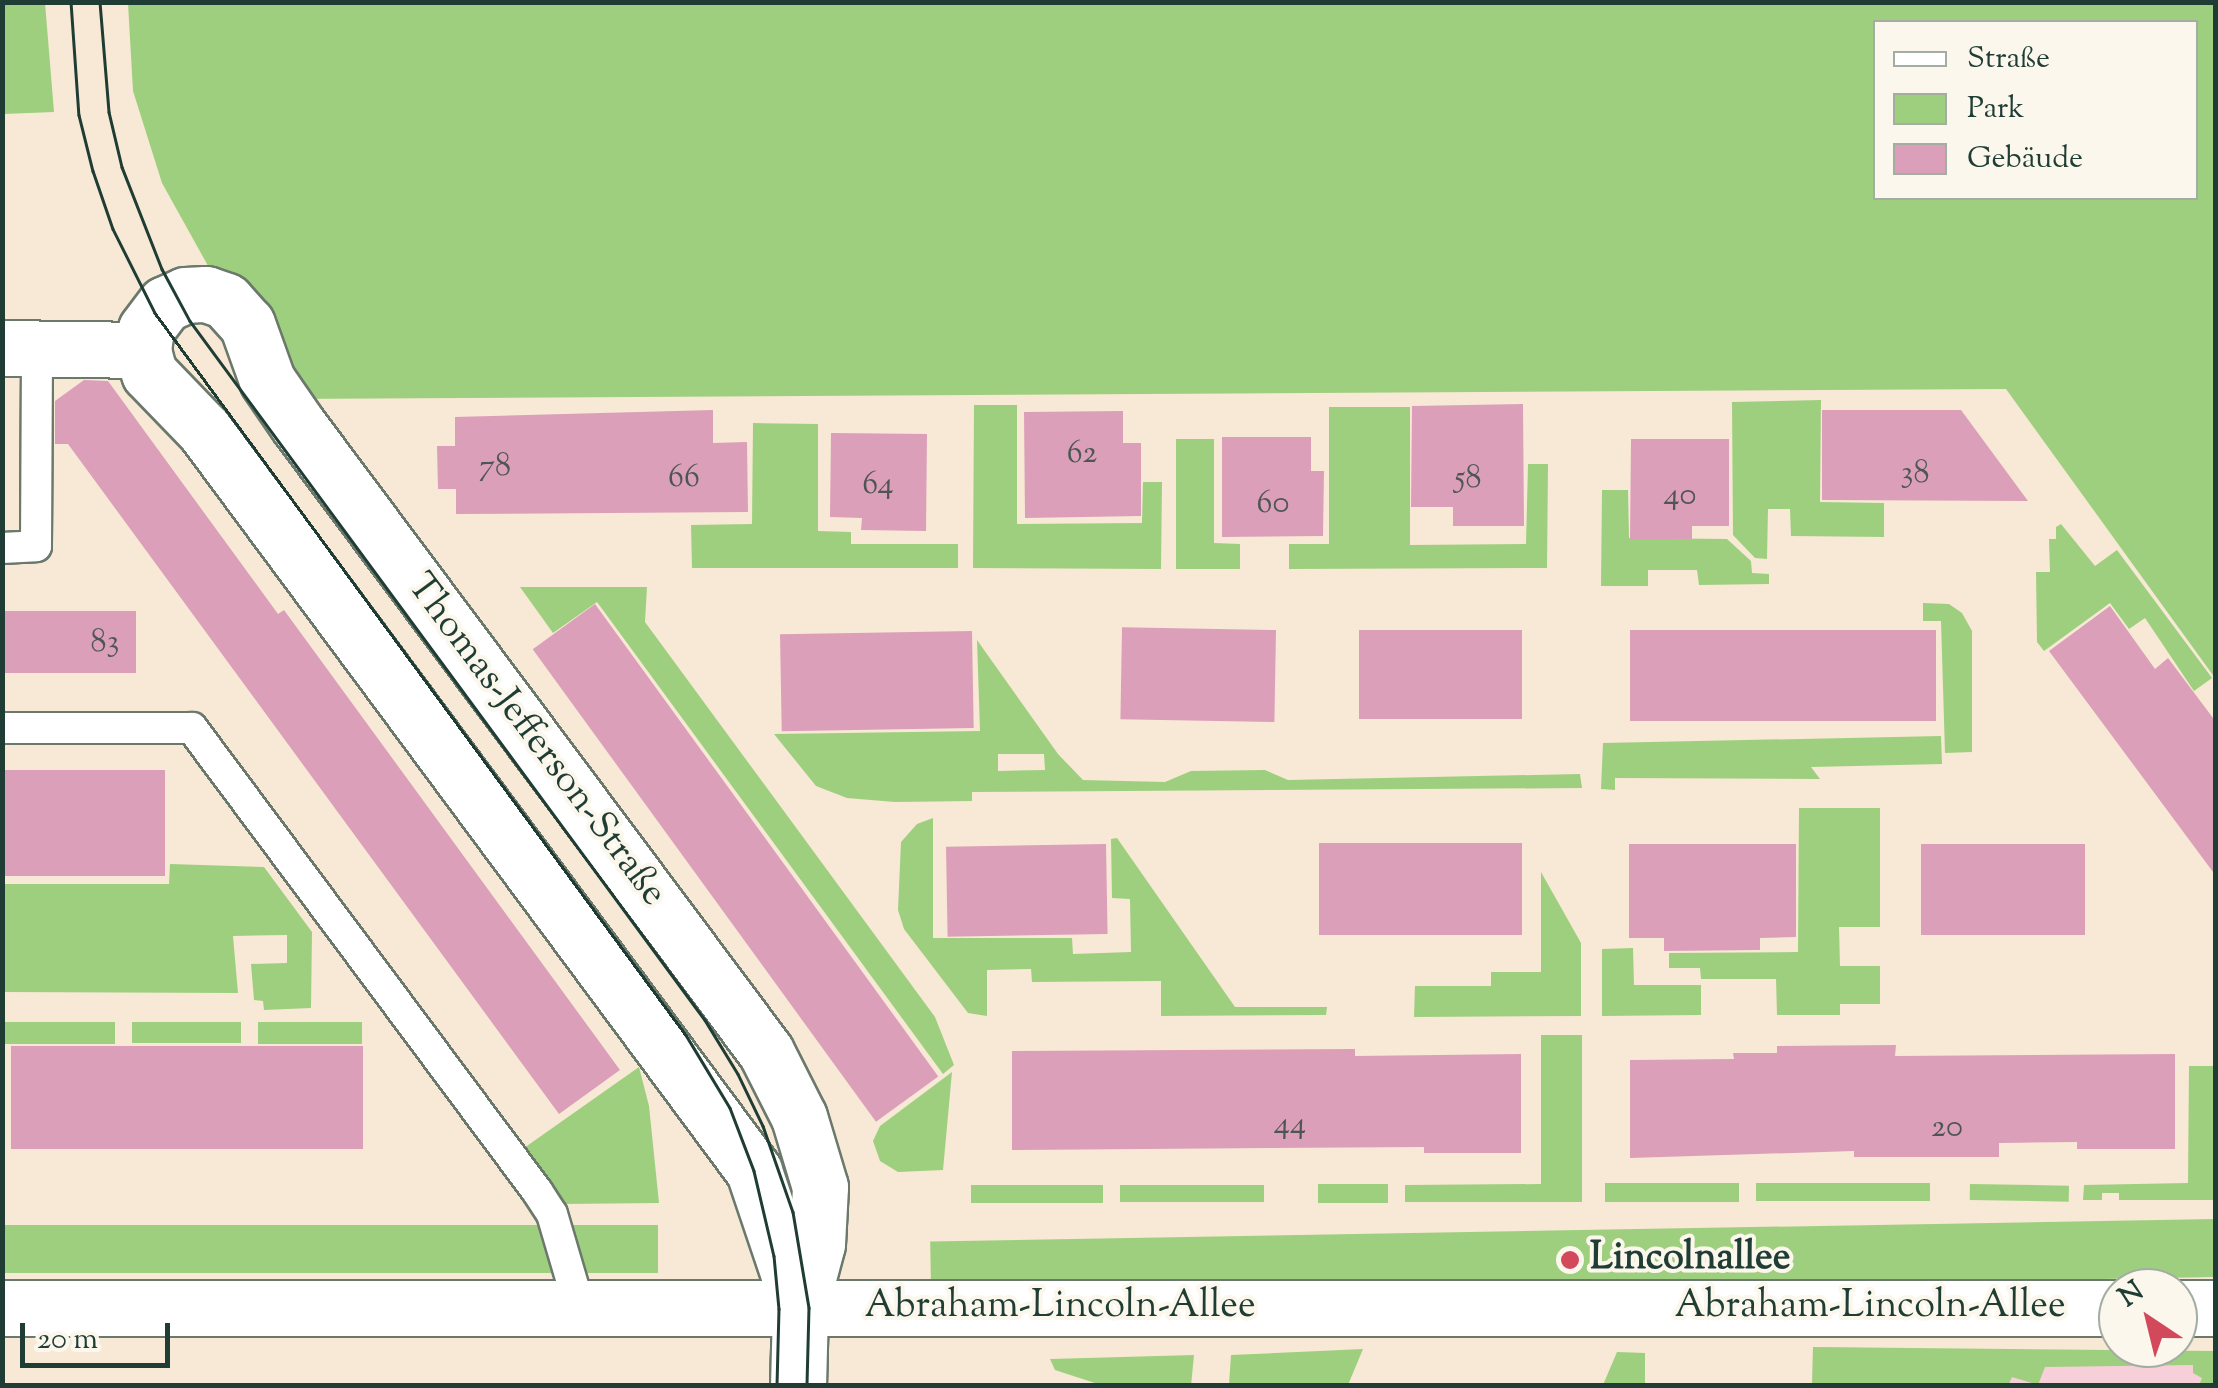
<!DOCTYPE html>
<html>
<head>
<meta charset="utf-8">
<style>
  body { margin:0 }
  #map { position:relative; width:2218px; height:1388px; overflow:hidden; background:#f7e9d5; font-family:"Sorts Mill Goudy",serif }
  div>[style] { position:absolute }
  .built>* { inset:0; background:#f6cfd8; transform-origin:0 0 }
  .green>* { inset:0; background:#9ecf7e; transform-origin:0 0 }
  .building>* { inset:0; background:#dc9fb9; transform-origin:0 0 }
  .roads { filter:drop-shadow(2px 0 #6b796c) drop-shadow(-2px 0 #6b796c) drop-shadow(0 2px #6b796c) drop-shadow(0 -2px #6b796c) }
  .service>* { height:30px; margin:-15px; padding:0 15px; transform-origin:15px; border-radius:15px; background:#fff }
  .minor>* { height:55px; margin:-27.5px; padding:0 27.5px; transform-origin:27.5px; border-radius:27.5px; background:#fff }
  .tram>* { height:2.5px; margin:-1.25px; padding:0 1.25px; transform-origin:1.25px; border-radius:1.25px; background:#1f3d34 }
  .dots>* { width:28px; height:28px; translate:-50% -50%; box-sizing:border-box; border:5px solid #fbf7ec; border-radius:50% }
  span { translate:-50% -50%; white-space:nowrap; text-align:center; line-height:1.15; -webkit-text-stroke:8px #fbf7ec; paint-order:stroke }
  .number-label { font-size:32px; color:#4e5655 }
  .number-label span { -webkit-text-stroke-width:0 }
  .street-label { font-size:38px; color:#1f3d34 }
  .poi-label { font-size:38px; color:#1f3d34; font-weight:700 }
  .left { translate:0 -50%; text-align:left }
  .frame { position:absolute; inset:0; border:5px solid #1f3d34; pointer-events:none }
  .legend { position:absolute; left:1873px; top:20px; width:325px; height:180px; box-sizing:border-box; background:#fbf7ec; border:2px solid #a3ada2; margin:0; padding:12px 18px; list-style:none; font-size:30px; color:#1f3d34 }
  .legend li { display:flex; align-items:center; gap:20px; height:50px }
  .legend b { width:50px; border:2px solid #a3ada2 }
  .north { position:absolute; left:2098px; top:1268px; width:100px; height:100px; box-sizing:border-box; background:#fbf7ec; border:2px solid #a3ada2; border-radius:50%; rotate:325deg; font-size:28px; font-weight:700; line-height:40px; text-align:center; color:#1f3d34 }
  .north::after { content:''; display:block; margin:auto; width:35px; height:45px; background:#d1495b; clip-path:polygon(50% 0,100% 100%,50% 72%,0 100%) }
  .scale { position:absolute; left:20px; top:1323px; width:150px; height:45px; box-sizing:border-box; border:5px solid #1f3d34; border-top:0; padding-left:12px; font-size:30px; line-height:35px; white-space:nowrap; color:#1f3d34; -webkit-text-stroke:8px #fbf7ec; paint-order:stroke }
</style>
</head>
<body>
<div id="map">
  <div class="built">
    <i style="left:1813px;top:1347px;width:402px;height:39px;rotate:1deg"></i>
  </div>
  <div class="green">
    <i style="clip-path:polygon(2px 3px,45px 3px,54px 112px,3px 114px)"></i>
    <i style="clip-path:polygon(evenodd,128px 3px,2215px 3px,2215px 678px,2006px 389px,282px 399px,162px 183px,133px 91px,128px 3px,1876px 22px,2196px 22px,2196px 198px,1876px 198px,1876px 22px)"></i>
    <i style="clip-path:polygon(1821px 400px,1820px 502px,1884px 503px,1884px 537px,1791px 536px,1790px 509px,1768px 509px,1767px 559px,1755px 558px,1733px 535px,1732px 402px)"></i>
    <i style="clip-path:polygon(974px 405px,1017px 405px,1017px 524px,1142px 523px,1143px 482px,1162px 482px,1161px 569px,973px 568px)"></i>
    <i style="clip-path:polygon(1329px 407px,1410px 407px,1410px 545px,1526px 544px,1528px 464px,1548px 464px,1547px 568px,1289px 569px,1289px 544px,1329px 544px)"></i>
    <i style="clip-path:polygon(753px 423px,818px 424px,818px 531px,851px 532px,851px 544px,958px 544px,958px 568px,692px 568px,691px 525px,752px 524px)"></i>
    <i style="clip-path:polygon(1176px 439px,1214px 439px,1214px 543px,1240px 544px,1240px 569px,1176px 569px)"></i>
    <i style="clip-path:polygon(1602px 490px,1628px 490px,1629px 538px,1727px 539px,1751px 561px,1752px 573px,1769px 574px,1769px 584px,1699px 585px,1697px 570px,1648px 570px,1648px 586px,1601px 586px)"></i>
    <i style="clip-path:polygon(2061px 524px,2095px 566px,2117px 550px,2212px 678px,2194px 691px,2145px 618px,2129px 629px,2110px 603px,2044px 651px,2037px 642px,2036px 572px,2050px 572px,2049px 539px,2056px 539px,2056px 527px)"></i>
    <i style="clip-path:polygon(520px 587px,647px 587px,645px 622px,935px 1017px,954px 1065px,943px 1074px,597px 602px,553px 633px)"></i>
    <i style="clip-path:polygon(1923px 603px,1949px 604px,1962px 613px,1972px 631px,1972px 752px,1945px 753px,1941px 621px,1923px 621px)"></i>
    <i style="clip-path:polygon(evenodd,977px 640px,1058px 754px,1083px 780px,1165px 782px,1191px 771px,1265px 770px,1288px 780px,1580px 774px,1582px 788px,972px 792px,972px 801px,895px 802px,847px 798px,816px 786px,774px 734px,980px 731px,977px 640px,998px 754px,1044px 754px,1045px 770px,998px 771px,998px 754px)"></i>
    <i style="clip-path:polygon(1941px 736px,1942px 764px,1811px 767px,1820px 779px,1615px 778px,1615px 790px,1601px 789px,1603px 743px)"></i>
    <i style="clip-path:polygon(1799px 808px,1880px 808px,1880px 927px,1839px 927px,1840px 966px,1880px 966px,1880px 1004px,1840px 1004px,1840px 1015px,1777px 1015px,1776px 979px,1701px 979px,1700px 968px,1669px 968px,1669px 953px,1798px 952px)"></i>
    <i style="clip-path:polygon(933px 818px,933px 938px,1072px 938px,1073px 954px,1131px 952px,1130px 899px,1112px 898px,1111px 839px,1117px 838px,1235px 1007px,1327px 1007px,1326px 1015px,1161px 1016px,1161px 981px,1032px 982px,1031px 969px,987px 970px,987px 1016px,968px 1013px,904px 929px,898px 910px,901px 842px,917px 824px)"></i>
    <i style="clip-path:polygon(170px 864px,264px 867px,312px 932px,311px 1008px,264px 1010px,263px 1001px,254px 1000px,251px 964px,287px 963px,287px 935px,233px 936px,238px 993px,3px 992px,3px 884px,169px 884px)"></i>
    <i style="clip-path:polygon(1541px 872px,1581px 943px,1581px 1016px,1414px 1017px,1415px 986px,1491px 986px,1491px 972px,1541px 972px)"></i>
    <i style="clip-path:polygon(1633px 948px,1634px 985px,1701px 985px,1701px 1015px,1602px 1016px,1602px 949px)"></i>
    <i style="left:115px;top:1022px;width:22px;height:112px;rotate:90deg"></i>
    <i style="left:241px;top:1022px;width:21px;height:109px;rotate:90deg"></i>
    <i style="left:258px;top:1022px;width:104px;height:22px"></i>
    <i style="clip-path:polygon(1541px 1035px,1582px 1035px,1582px 1202px,1405px 1202px,1405px 1185px,1541px 1184px)"></i>
    <i style="clip-path:polygon(2189px 1066px,2215px 1066px,2215px 1200px,2119px 1200px,2119px 1193px,2102px 1193px,2102px 1200px,2083px 1200px,2084px 1185px,2188px 1183px)"></i>
    <i style="clip-path:polygon(639px 1067px,649px 1106px,659px 1203px,562px 1204px,524px 1148px)"></i>
    <i style="clip-path:polygon(952px 1072px,943px 1170px,898px 1172px,880px 1161px,873px 1141px,880px 1126px)"></i>
    <i style="left:1739px;top:1183px;width:19px;height:134px;rotate:90deg"></i>
    <i style="left:1930px;top:1183px;width:18px;height:174px;rotate:90deg"></i>
    <i style="left:1388px;top:1184px;width:19px;height:70px;rotate:90deg"></i>
    <i style="left:1970px;top:1184px;width:99px;height:16px;rotate:1deg"></i>
    <i style="left:971px;top:1185px;width:132px;height:18px"></i>
    <i style="left:1120px;top:1185px;width:144px;height:17px"></i>
    <i style="left:2215px;top:1219px;width:58px;height:1285px;rotate:89deg"></i>
    <i style="left:658px;top:1225px;width:48px;height:656px;rotate:90deg"></i>
    <i style="clip-path:polygon(1813px 1347px,2215px 1351px,2215px 1385px,2199px 1385px,2202px 1378px,2193px 1373px,2193px 1365px,2045px 1367px,2038px 1385px,2012px 1377px,2008px 1386px,1812px 1385px)"></i>
    <i style="clip-path:polygon(1363px 1349px,1348px 1385px,1229px 1385px,1231px 1355px)"></i>
    <i style="clip-path:polygon(1617px 1352px,1645px 1353px,1645px 1385px,1603px 1385px)"></i>
    <i style="clip-path:polygon(1194px 1355px,1191px 1386px,1101px 1385px,1055px 1370px,1050px 1359px)"></i>
  </div>
  <div class="building">
    <i style="clip-path:polygon(84px 380px,108px 381px,278px 614px,284px 610px,620px 1070px,559px 1114px,68px 444px,55px 444px,55px 401px)"></i>
    <i style="clip-path:polygon(1523px 404px,1524px 526px,1453px 526px,1453px 507px,1411px 507px,1412px 406px)"></i>
    <i style="clip-path:polygon(713px 410px,713px 443px,747px 442px,748px 512px,456px 514px,456px 489px,438px 489px,437px 446px,455px 446px,455px 417px)"></i>
    <i style="clip-path:polygon(1822px 410px,1961px 410px,2028px 501px,1822px 500px)"></i>
    <i style="clip-path:polygon(1123px 411px,1123px 443px,1141px 443px,1141px 516px,1025px 518px,1024px 412px)"></i>
    <i style="clip-path:polygon(831px 433px,927px 434px,926px 531px,861px 530px,862px 518px,830px 517px)"></i>
    <i style="clip-path:polygon(1222px 437px,1311px 437px,1311px 471px,1324px 471px,1323px 536px,1222px 537px)"></i>
    <i style="clip-path:polygon(1631px 439px,1729px 439px,1729px 526px,1692px 526px,1692px 539px,1630px 540px)"></i>
    <i style="left:595px;top:604px;width:584px;height:77px;rotate:54deg"></i>
    <i style="clip-path:polygon(2110px 606px,2155px 669px,2168px 658px,2216px 722px,2216px 876px,2049px 651px)"></i>
    <i style="left:2px;top:611px;width:134px;height:62px"></i>
    <i style="left:1276px;top:630px;width:92px;height:154px;rotate:91deg"></i>
    <i style="left:1522px;top:630px;width:89px;height:163px;rotate:90deg"></i>
    <i style="left:1936px;top:630px;width:91px;height:306px;rotate:90deg"></i>
    <i style="left:972px;top:631px;width:97px;height:192px;rotate:89deg"></i>
    <i style="left:2px;top:770px;width:163px;height:106px"></i>
    <i style="left:1319px;top:843px;width:203px;height:92px"></i>
    <i style="left:1106px;top:844px;width:90px;height:160px;rotate:89deg"></i>
    <i style="clip-path:polygon(1629px 844px,1796px 844px,1796px 937px,1760px 938px,1760px 950px,1664px 951px,1664px 938px,1629px 938px)"></i>
    <i style="left:2085px;top:844px;width:91px;height:164px;rotate:90deg"></i>
    <i style="clip-path:polygon(1896px 1045px,1895px 1056px,2175px 1054px,2175px 1149px,2077px 1149px,2077px 1142px,1999px 1143px,1999px 1157px,1854px 1157px,1854px 1151px,1630px 1158px,1630px 1060px,1734px 1059px,1733px 1053px,1777px 1053px,1777px 1046px)"></i>
    <i style="left:11px;top:1046px;width:352px;height:103px"></i>
    <i style="clip-path:polygon(1355px 1049px,1355px 1056px,1521px 1054px,1521px 1153px,1424px 1153px,1424px 1147px,1012px 1150px,1012px 1051px)"></i>
  </div>
  <div class="roads">
    <div class="service">
      <i style="left:2px;top:548px;width:34px;rotate:-3deg"></i>
      <i style="left:36px;top:546px;width:198px;rotate:-89.7deg"></i>
      <i style="left:2px;top:728px;width:190px"></i>
      <i style="left:192px;top:728px;width:577px;rotate:53.31deg"></i>
      <i style="left:537px;top:1191px;width:27px;rotate:57deg"></i>
      <i style="left:552px;top:1214px;width:96px;rotate:73.6deg"></i>
    </div>
    <div class="minor">
      <i style="left:2px;top:348px;width:141px;rotate:0.8deg"></i>
      <i style="left:2px;top:1308px;width:2116px"></i>
      <i style="left:2178px;top:1308px;width:38px"></i>
      <i style="left:798px;top:1386px;width:78px;rotate:-88.5deg"></i>
      <i style="left:800px;top:1308px;width:145px;rotate:-108.6deg"></i>
      <i style="left:754px;top:1171px;width:923px;rotate:-126.58deg"></i>
      <i style="left:204px;top:430px;width:79px;rotate:-134deg"></i>
      <i style="left:149px;top:373px;width:24px;rotate:-105deg"></i>
      <i style="left:143px;top:350px;width:21px;rotate:-82deg"></i>
      <i style="left:146px;top:329px;width:31px;rotate:-53deg"></i>
      <i style="left:165px;top:304px;width:22px;rotate:-24deg"></i>
      <i style="left:185px;top:295px;width:21px;rotate:-3deg"></i>
      <i style="left:206px;top:294px;width:21px;rotate:19deg"></i>
      <i style="left:226px;top:301px;width:31px;rotate:48deg"></i>
      <i style="left:247px;top:324px;width:59px;rotate:70.3deg"></i>
      <i style="left:267px;top:380px;width:55px;rotate:55.4deg"></i>
      <i style="left:298px;top:425px;width:782px;rotate:53.26deg"></i>
      <i style="left:766px;top:1052px;width:73px;rotate:63.1deg"></i>
      <i style="left:799px;top:1117px;width:73px;rotate:73.3deg"></i>
      <i style="left:820px;top:1187px;width:57px;rotate:93deg"></i>
      <i style="left:817px;top:1244px;width:66px;rotate:104.9deg"></i>
    </div>
  </div>
  <div class="tram">
    <i style="left:71px;top:2px;width:113px;rotate:86deg"></i>
    <i style="left:79px;top:115px;width:58px;rotate:76deg"></i>
    <i style="left:93px;top:171px;width:61px;rotate:71deg"></i>
    <i style="left:113px;top:229px;width:94px;rotate:63.4deg"></i>
    <i style="left:155px;top:313px;width:896px;rotate:53.67deg"></i>
    <i style="left:686px;top:1035px;width:85px;rotate:58.9deg"></i>
    <i style="left:730px;top:1108px;width:67px;rotate:69.1deg"></i>
    <i style="left:754px;top:1171px;width:87px;rotate:76.8deg"></i>
    <i style="left:774px;top:1256px;width:53px;rotate:84.6deg"></i>
    <i style="left:779px;top:1309px;width:77px;rotate:91.5deg"></i>
    <i style="left:100px;top:2px;width:110px;rotate:85.3deg"></i>
    <i style="left:109px;top:112px;width:57px;rotate:76.7deg"></i>
    <i style="left:122px;top:167px;width:110px;rotate:68.6deg"></i>
    <i style="left:162px;top:269px;width:59px;rotate:61.7deg"></i>
    <i style="left:190px;top:321px;width:868px;rotate:53.62deg"></i>
    <i style="left:705px;top:1020px;width:63px;rotate:58.6deg"></i>
    <i style="left:738px;top:1074px;width:58px;rotate:64.3deg"></i>
    <i style="left:763px;top:1126px;width:91px;rotate:70.8deg"></i>
    <i style="left:793px;top:1212px;width:97px;rotate:80.5deg"></i>
    <i style="left:809px;top:1308px;width:78px;rotate:91.5deg"></i>
  </div>
  <div class="dots">
    <i style="left:1570px;top:1260px;background:#d1495b"></i>
  </div>
  <div class="number-label">
    <span style="left:1082px;top:454px">62</span>
    <span style="left:495px;top:467px">78</span>
    <span style="left:1915px;top:474px">38</span>
    <span style="left:684px;top:478px">66</span>
    <span style="left:1468px;top:479px">58</span>
    <span style="left:878px;top:485px">64</span>
    <span style="left:1680px;top:496px">40</span>
    <span style="left:1273px;top:504px">60</span>
    <span style="left:105px;top:643px">83</span>
    <span style="left:1290px;top:1125px">44</span>
    <span style="left:1947px;top:1128px">20</span>
  </div>
  <div class="street-label">
    <span style="left:535px;top:741px;rotate:53deg">Thomas-Jefferson-Straße</span>
    <span style="left:1060px;top:1308px">Abraham-Lincoln-Allee</span>
    <span style="left:1870px;top:1308px">Abraham-Lincoln-Allee</span>
  </div>
  <div class="poi-label">
    <span class="left" style="left:1590px;top:1260px">Lincolnallee</span>
  </div>
  <div class="frame"></div>
  <ul class="legend">
  <li><b style="height:12px;background:#fff"></b>Straße</li>
  <li><b style="height:28px;background:#9ecf7e"></b>Park</li>
  <li><b style="height:28px;background:#dc9fb9"></b>Gebäude</li>
  </ul>
  <div class="north">N</div>
  <div class="scale">20 m</div>
</div>
</body>
</html>
